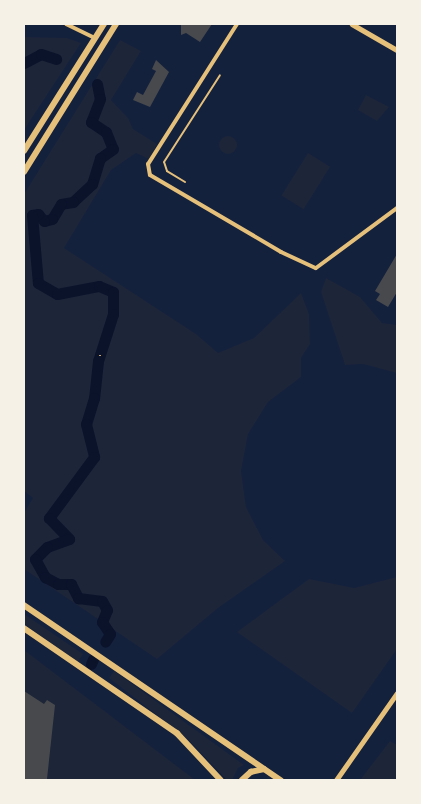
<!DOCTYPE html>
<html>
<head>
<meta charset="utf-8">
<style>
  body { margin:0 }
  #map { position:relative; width:421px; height:804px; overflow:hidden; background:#14213d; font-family:Roboto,sans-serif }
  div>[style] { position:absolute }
  .green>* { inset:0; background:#1d2539; transform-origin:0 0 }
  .round { border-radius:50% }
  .river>* { height:11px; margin:-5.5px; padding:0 5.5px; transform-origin:5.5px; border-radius:5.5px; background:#0b132b }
  .building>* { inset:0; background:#48494c }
  .path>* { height:1px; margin:-0.5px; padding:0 0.5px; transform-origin:0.5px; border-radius:0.5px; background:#e5c07b }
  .service>* { height:2px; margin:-1px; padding:0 1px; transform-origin:1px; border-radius:1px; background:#e5c07b }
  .minor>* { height:4px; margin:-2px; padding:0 2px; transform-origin:2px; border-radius:2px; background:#e5c07b }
  .tertiary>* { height:4.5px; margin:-2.25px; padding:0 2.25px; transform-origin:2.25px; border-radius:2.25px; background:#e5c07b }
  .secondary>* { height:5px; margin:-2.5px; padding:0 2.5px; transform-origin:2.5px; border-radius:2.5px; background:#e5c07b }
  .primary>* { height:5.5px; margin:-2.75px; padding:0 2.75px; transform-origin:2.75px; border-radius:2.75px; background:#e5c07b }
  span { translate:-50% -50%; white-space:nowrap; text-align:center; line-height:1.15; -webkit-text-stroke:5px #f6f1e7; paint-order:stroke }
  .frame { position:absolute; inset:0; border:25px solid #f6f1e7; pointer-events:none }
</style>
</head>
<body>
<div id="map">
  <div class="green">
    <i style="clip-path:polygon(24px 37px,67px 38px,81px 43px,24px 130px)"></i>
    <i style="clip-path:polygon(120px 40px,141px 51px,111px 100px,128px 118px,133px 129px,157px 144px,149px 159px,136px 153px,111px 170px,64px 248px,196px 334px,218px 353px,254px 338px,301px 293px,309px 314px,310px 344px,301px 358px,301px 377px,268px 402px,248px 434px,241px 471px,246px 507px,263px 540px,285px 561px,218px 608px,157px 659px,24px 569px,24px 513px,33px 498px,24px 491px,24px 194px)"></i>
    <i style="clip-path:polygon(366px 95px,389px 107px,377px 121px,358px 110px)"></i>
    <i class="round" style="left:219px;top:136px;width:18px;height:18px"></i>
    <i style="left:308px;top:153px;width:26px;height:50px;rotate:32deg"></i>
    <i style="clip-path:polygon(326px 278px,360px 297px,382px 323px,397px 325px,397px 373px,363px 364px,345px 365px,321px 292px)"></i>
    <i style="clip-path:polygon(397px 577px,397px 649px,352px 713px,237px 632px,309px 579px,354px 588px)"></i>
    <i style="clip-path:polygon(24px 614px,83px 654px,78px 662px,24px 624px)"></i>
    <i style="clip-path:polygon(24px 650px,186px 773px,195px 780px,24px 780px)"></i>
    <i style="clip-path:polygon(114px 671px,244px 765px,238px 768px,232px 780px,227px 780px,188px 739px,109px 678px)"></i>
    <i style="clip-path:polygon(390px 741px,397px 745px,397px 780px,360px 780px)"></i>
  </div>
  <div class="river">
    <i style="left:24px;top:63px;width:19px;rotate:-28deg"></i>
    <i style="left:41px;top:54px;width:16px;rotate:18deg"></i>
    <i style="left:97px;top:84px;width:15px;rotate:79deg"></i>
    <i style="left:100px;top:99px;width:25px;rotate:111deg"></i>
    <i style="left:91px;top:122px;width:18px;rotate:34deg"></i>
    <i style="left:106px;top:132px;width:18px;rotate:68deg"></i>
    <i style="left:113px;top:149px;width:16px;rotate:145deg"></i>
    <i style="left:100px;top:158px;width:27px;rotate:107deg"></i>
    <i style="left:92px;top:184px;width:26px;rotate:137deg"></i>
    <i style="left:73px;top:202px;width:12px;rotate:171deg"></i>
    <i style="left:61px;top:204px;width:17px;rotate:121deg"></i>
    <i style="left:52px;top:219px;width:8px;rotate:166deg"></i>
    <i style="left:44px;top:221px;width:9px;rotate:-131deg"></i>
    <i style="left:38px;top:214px;width:6px;rotate:171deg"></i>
    <i style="left:32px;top:215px;width:68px;rotate:85deg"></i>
    <i style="left:38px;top:283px;width:22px;rotate:30deg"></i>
    <i style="left:57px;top:294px;width:43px;rotate:-10.8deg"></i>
    <i style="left:99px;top:286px;width:15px;rotate:23deg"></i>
    <i style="left:113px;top:292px;width:22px;rotate:90deg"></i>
    <i style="left:113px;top:314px;width:49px;rotate:107.7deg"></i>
    <i style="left:98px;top:361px;width:37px;rotate:96deg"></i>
    <i style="left:94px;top:398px;width:27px;rotate:107deg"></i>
    <i style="left:86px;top:424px;width:34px;rotate:76deg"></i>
    <i style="left:94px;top:457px;width:76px;rotate:126.4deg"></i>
    <i style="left:49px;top:518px;width:29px;rotate:46deg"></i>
    <i style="left:69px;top:539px;width:23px;rotate:160deg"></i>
    <i style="left:47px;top:547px;width:17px;rotate:135deg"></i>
    <i style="left:35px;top:559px;width:21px;rotate:61deg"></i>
    <i style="left:45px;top:577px;width:15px;rotate:28deg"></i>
    <i style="left:58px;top:584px;width:13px"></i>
    <i style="left:71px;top:584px;width:16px;rotate:63deg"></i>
    <i style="left:78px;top:598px;width:24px;rotate:7deg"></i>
    <i style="left:102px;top:601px;width:10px;rotate:61deg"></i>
    <i style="left:107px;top:610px;width:13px;rotate:113deg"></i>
    <i style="left:102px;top:622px;width:14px;rotate:56deg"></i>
    <i style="left:110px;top:634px;width:9px;rotate:122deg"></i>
    <i style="left:91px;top:664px;width:5px;rotate:-68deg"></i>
  </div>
  <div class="building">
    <i style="clip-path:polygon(181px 24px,212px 24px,200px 42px,186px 33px,181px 35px)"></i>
    <i style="clip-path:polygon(156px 60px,169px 72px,150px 107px,133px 100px,137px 92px,143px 95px,156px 71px,152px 69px)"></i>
    <i style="clip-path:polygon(397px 254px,397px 292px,388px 307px,376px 300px,380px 294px,375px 291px)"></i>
    <i style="clip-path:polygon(24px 691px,44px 704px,47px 700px,55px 705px,47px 779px,42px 780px,24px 780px)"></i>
  </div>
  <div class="path">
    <i style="left:99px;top:355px;width:1px"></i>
  </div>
  <div class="service">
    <i style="left:185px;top:182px;width:21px;rotate:-149deg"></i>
    <i style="left:167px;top:171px;width:9px;rotate:-108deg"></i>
    <i style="left:164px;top:162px;width:103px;rotate:-57.2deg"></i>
  </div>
  <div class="minor">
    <i style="left:66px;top:24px;width:32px;rotate:26deg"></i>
    <i style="left:237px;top:24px;width:166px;rotate:122.4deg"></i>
    <i style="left:148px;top:164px;width:11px;rotate:80deg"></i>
    <i style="left:150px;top:175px;width:152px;rotate:30.4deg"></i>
    <i style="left:281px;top:252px;width:38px;rotate:25deg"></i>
    <i style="left:316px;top:268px;width:101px;rotate:-36.5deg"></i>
  </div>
  <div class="tertiary">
    <i style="left:352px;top:24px;width:52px;rotate:30deg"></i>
  </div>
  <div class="secondary">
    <i style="left:336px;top:780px;width:106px;rotate:-55deg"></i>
  </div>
  <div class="primary">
    <i style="left:24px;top:151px;width:150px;rotate:-57.8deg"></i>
    <i style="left:24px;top:172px;width:174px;rotate:-58.1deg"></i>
    <i style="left:24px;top:605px;width:311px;rotate:34.3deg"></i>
    <i style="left:24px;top:628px;width:186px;rotate:34.5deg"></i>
    <i style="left:177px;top:733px;width:64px;rotate:46.9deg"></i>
    <i style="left:242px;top:780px;width:12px;rotate:-42deg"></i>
    <i style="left:251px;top:772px;width:13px;rotate:-13deg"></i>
  </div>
  <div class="frame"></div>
</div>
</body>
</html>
